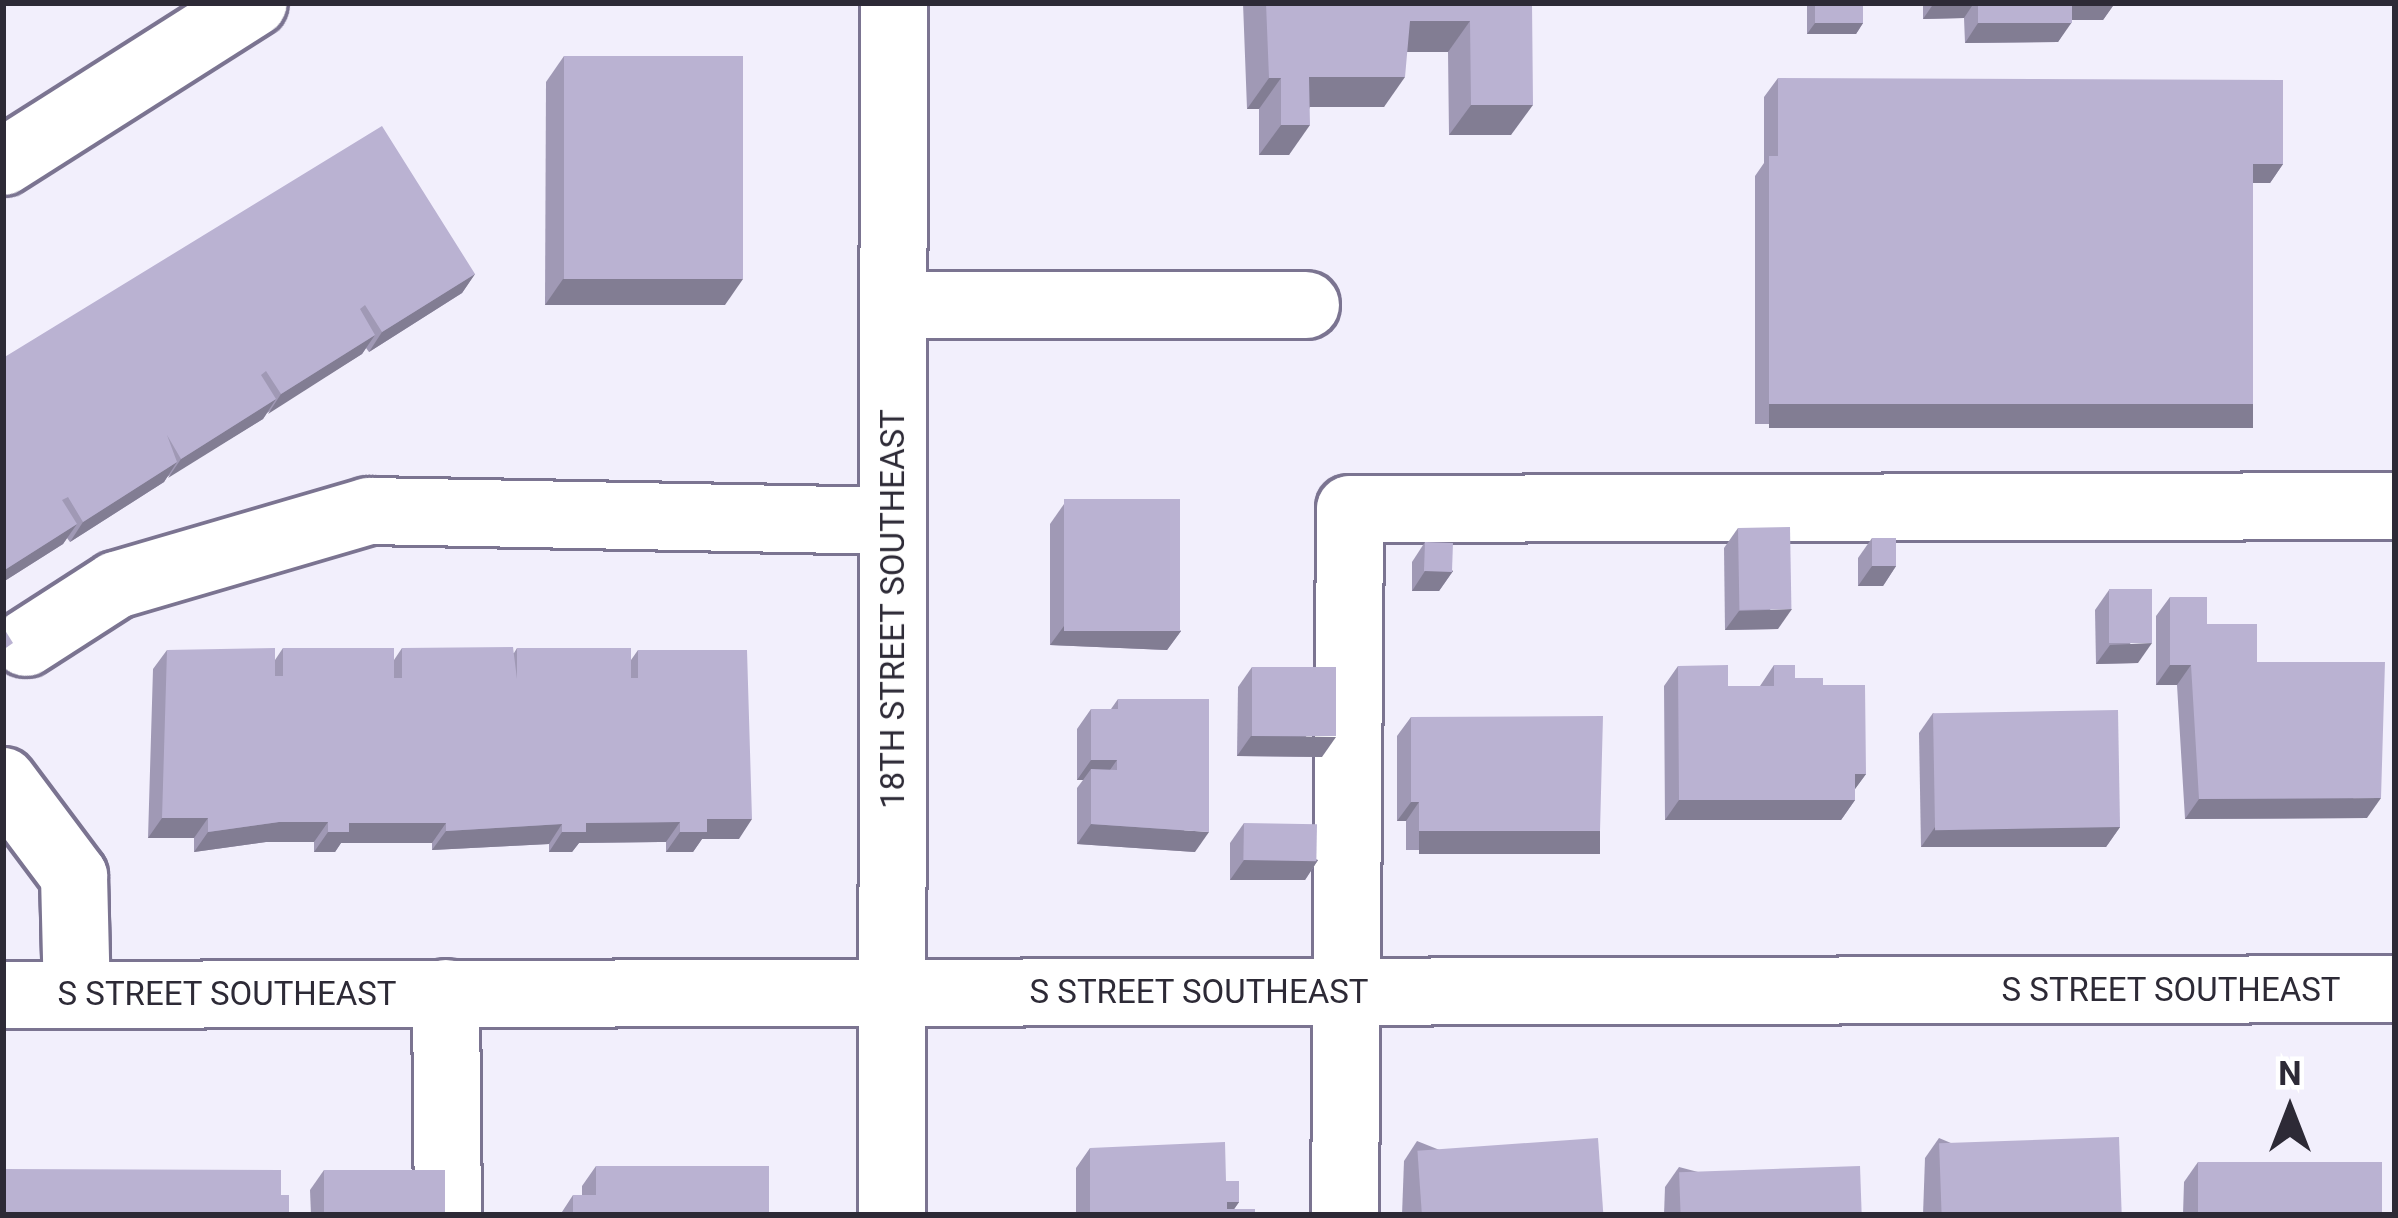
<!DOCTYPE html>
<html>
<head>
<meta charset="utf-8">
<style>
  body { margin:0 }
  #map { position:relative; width:2398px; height:1218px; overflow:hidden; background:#f2effc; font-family:Roboto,sans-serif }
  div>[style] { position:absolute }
  .roads { filter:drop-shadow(3px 0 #7b7491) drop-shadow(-3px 0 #7b7491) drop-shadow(0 3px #7b7491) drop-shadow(0 -3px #7b7491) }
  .minor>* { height:66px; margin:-33px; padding:0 33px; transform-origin:33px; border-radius:33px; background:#fff }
  .major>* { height:66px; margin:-33px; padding:0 33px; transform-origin:33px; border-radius:33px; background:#fff }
  .wall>* { inset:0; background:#a099b5 }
  .shaded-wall>* { inset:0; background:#827d93; transform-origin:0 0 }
  .building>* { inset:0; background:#bab2d2; transform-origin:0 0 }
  span { translate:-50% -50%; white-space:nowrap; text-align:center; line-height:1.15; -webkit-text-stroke:12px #fff; paint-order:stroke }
  .street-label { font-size:33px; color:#2d2a36 }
  .frame { position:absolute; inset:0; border:6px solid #2d2a36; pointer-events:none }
  .north { position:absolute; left:2230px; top:1050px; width:120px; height:120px; -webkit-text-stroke:9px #fff; paint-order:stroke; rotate:0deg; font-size:33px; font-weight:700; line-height:48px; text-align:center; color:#2d2a36 }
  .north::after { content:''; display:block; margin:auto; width:42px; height:54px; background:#2d2a36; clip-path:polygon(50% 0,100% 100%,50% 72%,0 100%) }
</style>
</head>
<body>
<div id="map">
  <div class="roads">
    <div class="minor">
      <i style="left:894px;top:305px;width:412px"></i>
      <i style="left:26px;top:643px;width:107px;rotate:-32.8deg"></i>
      <i style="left:116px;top:585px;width:264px;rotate:-16.3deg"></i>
      <i style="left:369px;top:511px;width:524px;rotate:1.09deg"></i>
      <i style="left:3px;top:781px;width:119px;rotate:53.2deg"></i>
      <i style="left:74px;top:876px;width:119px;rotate:88.6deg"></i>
      <i style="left:446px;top:993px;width:222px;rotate:89.5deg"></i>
      <i style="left:3px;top:995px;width:2392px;rotate:-0.14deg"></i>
      <i style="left:892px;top:1215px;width:1212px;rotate:-89.91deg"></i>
      <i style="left:1345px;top:1215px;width:706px;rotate:-89.59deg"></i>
      <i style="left:1350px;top:509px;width:1045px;rotate:-0.16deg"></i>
    </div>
    <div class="major">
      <i style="left:3px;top:162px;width:297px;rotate:-32.4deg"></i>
    </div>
  </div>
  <div class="wall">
    <i style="clip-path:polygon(1243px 3px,1532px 3px,1511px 135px,1449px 135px,1448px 52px,1407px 52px,1384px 107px,1310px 107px,1289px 155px,1259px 155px,1259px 109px,1247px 109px)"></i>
    <i style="clip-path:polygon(1807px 3px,1863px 3px,1863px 23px,1856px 34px,1807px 34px)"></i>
    <i style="clip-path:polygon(1923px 3px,2115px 3px,2103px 20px,2072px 20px,2058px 42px,1965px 43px,1964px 18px,1923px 19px)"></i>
    <i style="clip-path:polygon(564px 56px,725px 305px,545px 305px,546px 82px)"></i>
    <i style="clip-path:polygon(1778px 78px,2283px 164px,2270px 183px,2253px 183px,2253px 404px,2239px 424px,1755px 424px,1755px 176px,1764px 163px,1764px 97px)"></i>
    <i style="clip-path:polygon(475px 274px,462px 293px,369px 352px,366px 348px,362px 354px,267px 413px,263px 419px,167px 477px,164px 482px,70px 542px,67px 538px,63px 544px,3px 582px,3px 358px)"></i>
    <i style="clip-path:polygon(1064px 504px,1181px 631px,1167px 650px,1050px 645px,1050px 524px)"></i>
    <i style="clip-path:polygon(1738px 528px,1778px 629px,1725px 630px,1724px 548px)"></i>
    <i style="clip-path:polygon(1872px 538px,1896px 566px,1883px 586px,1858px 586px,1858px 558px)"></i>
    <i style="clip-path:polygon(1425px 542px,1453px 571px,1439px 591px,1412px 591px,1412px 562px)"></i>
    <i style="clip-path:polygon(2109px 590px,2138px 663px,2096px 664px,2095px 610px)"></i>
    <i style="clip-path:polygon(2170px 597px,2257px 662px,2367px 818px,2185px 819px,2177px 685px,2156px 685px,2156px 616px)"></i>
    <i style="clip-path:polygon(283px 648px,394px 660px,402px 648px,514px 653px,517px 648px,631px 660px,638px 650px,739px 839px,702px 839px,693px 852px,666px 852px,666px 842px,579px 843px,572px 852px,549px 852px,549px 844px,432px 850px,432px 843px,341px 843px,335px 852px,314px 852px,314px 842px,266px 842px,194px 852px,194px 838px,148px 838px,153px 669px,167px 650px,275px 660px)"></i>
    <i style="clip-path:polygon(1774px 665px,1795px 678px,1823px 685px,1866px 774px,1855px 789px,1855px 800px,1841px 820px,1665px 820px,1664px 686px,1678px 666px,1728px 686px,1760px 686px)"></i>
    <i style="clip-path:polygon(1252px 667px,1322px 757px,1237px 756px,1238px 687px)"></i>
    <i style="clip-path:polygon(1118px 699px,1195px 852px,1077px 844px,1077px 788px,1083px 780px,1077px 780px,1077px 729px,1091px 709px,1111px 709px)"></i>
    <i style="clip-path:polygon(1933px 713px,2120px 827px,2106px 847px,1921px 847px,1919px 733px)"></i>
    <i style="clip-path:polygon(1411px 717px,1600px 831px,1586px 850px,1406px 850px,1406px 821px,1397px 821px,1397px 736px)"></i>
    <i style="clip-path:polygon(1244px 823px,1318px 860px,1305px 880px,1230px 880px,1230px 843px)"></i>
    <i style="clip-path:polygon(1939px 1138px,2122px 1215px,1923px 1215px,1925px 1158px)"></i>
    <i style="clip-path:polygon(1417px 1141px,1603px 1215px,1402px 1215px,1404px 1161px)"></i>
    <i style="clip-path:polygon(1090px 1148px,1226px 1181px,1239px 1202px,1234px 1209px,1255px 1215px,1076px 1215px,1076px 1168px)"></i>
    <i style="clip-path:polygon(2198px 1162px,2384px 1215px,2183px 1215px,2184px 1182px)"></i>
    <i style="clip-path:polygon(596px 1166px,769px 1215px,560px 1215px,573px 1195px,582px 1195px,582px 1186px)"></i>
    <i style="clip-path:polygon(1679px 1167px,1862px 1215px,1664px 1215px,1665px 1187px)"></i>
    <i style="clip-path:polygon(324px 1170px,446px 1215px,311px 1215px,310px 1190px)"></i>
  </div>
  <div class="shaded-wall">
    <i style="clip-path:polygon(1934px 3px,1974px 3px,1964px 18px,1923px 19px)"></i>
    <i style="clip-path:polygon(2070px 3px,2115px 3px,2103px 20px,2058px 20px)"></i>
    <i style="clip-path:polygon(1410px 21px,1470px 21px,1448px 52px,1389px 52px)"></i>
    <i style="clip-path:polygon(2072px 22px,2058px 42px,1965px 43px,1978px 23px)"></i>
    <i style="clip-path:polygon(1815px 23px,1863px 23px,1856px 34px,1807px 34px)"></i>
    <i style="clip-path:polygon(1309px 77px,1405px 77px,1384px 107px,1288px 107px)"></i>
    <i style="clip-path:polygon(1269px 78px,1281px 78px,1259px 109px,1247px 109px)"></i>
    <i style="clip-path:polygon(1471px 105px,1533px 105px,1511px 135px,1449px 135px)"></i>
    <i style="clip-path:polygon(1281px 125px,1310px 125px,1289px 155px,1259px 155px)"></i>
    <i style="clip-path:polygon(2253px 164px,2283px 164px,2270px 183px,2239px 183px)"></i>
    <i style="clip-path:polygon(475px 274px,462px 293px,369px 352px,382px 332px)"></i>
    <i style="clip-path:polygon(563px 279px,743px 279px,725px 305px,545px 305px)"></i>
    <i style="clip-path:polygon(375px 335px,362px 354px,268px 414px,281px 394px)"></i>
    <i style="clip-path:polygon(276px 399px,263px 419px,168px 478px,181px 459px)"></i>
    <i style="left:1769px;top:404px;width:484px;height:24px"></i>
    <i style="clip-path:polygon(177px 462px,164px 482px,70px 542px,83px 522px)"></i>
    <i style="clip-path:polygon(77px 524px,63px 544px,3px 582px,3px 571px)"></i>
    <i style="clip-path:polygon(1872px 566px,1896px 566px,1883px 586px,1858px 586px)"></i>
    <i style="clip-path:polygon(1425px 571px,1453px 571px,1439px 591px,1412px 591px)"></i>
    <i style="clip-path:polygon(1792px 609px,1778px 629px,1725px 630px,1739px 611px)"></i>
    <i style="clip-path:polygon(1064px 626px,1181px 631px,1167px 650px,1050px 645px)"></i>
    <i style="clip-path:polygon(2152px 643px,2138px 663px,2096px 664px,2110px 645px)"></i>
    <i style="clip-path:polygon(2170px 665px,2191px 665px,2177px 685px,2156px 685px)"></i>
    <i style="clip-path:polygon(1251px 736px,1336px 737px,1322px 757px,1237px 756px)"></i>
    <i style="clip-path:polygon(1091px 760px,1117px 760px,1103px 780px,1091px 769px,1083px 780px,1077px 780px)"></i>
    <i style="clip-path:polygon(1855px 774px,1866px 774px,1852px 793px)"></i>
    <i style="clip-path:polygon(2381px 798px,2367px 818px,2185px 819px,2199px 799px)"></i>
    <i style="clip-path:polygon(1679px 800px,1855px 800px,1841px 820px,1665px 820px)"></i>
    <i style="clip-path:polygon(1411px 802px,1419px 802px,1406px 821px,1397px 821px)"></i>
    <i style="clip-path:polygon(162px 818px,208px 818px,194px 838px,148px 838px)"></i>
    <i style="clip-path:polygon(707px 819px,752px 819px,739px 839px,702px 839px,693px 852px,666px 852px,680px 832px)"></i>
    <i style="clip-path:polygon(279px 822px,328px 822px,314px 842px,266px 842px,194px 852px,208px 832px)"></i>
    <i style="clip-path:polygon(680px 822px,666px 842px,579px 843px,572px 852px,549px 852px,562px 832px,586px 823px)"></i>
    <i style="clip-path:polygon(349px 823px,446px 823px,432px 843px,341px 843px,335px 852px,314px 852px,328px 832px)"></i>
    <i style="clip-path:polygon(562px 824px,549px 844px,432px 850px,446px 831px)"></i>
    <i style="clip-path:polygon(1091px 824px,1209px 832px,1195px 852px,1077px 844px)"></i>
    <i style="clip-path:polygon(1935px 827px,2120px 827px,2106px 847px,1921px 847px)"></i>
    <i style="left:1419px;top:831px;width:181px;height:23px"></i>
    <i style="clip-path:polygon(1244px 860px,1318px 860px,1305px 880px,1230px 880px)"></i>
    <i style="clip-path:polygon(1227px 1202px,1239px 1202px,1230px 1215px,1218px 1215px)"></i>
  </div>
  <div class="building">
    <i style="clip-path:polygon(1266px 3px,1532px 3px,1533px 105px,1471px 105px,1470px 21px,1410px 21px,1405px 77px,1309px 77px,1310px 125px,1281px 125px,1281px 78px,1269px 78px)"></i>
    <i style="left:1815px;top:3px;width:48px;height:20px"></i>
    <i style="left:1978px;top:3px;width:94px;height:20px"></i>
    <i style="left:564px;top:56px;width:179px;height:223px"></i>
    <i style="clip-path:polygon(1778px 78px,2283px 80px,2283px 164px,2253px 164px,2253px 404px,1769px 404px,1769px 156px,1778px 156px)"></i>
    <i style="clip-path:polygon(382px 126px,475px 274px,382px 332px,365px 305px,360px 309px,375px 335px,281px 394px,266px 371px,261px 375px,276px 399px,181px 459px,167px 435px,177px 462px,83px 522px,68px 497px,62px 500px,77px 524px,3px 571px,3px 358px)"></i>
    <i style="left:1180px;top:499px;width:132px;height:116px;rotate:90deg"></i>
    <i style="left:1790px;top:527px;width:82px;height:52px;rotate:89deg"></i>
    <i style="left:1872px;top:538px;width:24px;height:28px"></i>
    <i style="left:1425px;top:542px;width:28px;height:29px;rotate:2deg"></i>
    <i style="left:2152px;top:589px;width:54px;height:43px;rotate:90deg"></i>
    <i style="clip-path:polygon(2170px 597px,2207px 597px,2207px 624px,2257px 624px,2257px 662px,2385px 662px,2381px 798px,2199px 799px,2191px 665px,2170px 665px)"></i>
    <i style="clip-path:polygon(3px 627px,13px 643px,3px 650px)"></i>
    <i style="clip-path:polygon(513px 647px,517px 679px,517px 648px,631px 648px,631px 678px,638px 678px,638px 650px,747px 650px,752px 819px,707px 819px,707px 832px,680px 832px,680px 822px,586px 823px,586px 832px,562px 832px,562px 824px,446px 831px,446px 823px,349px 823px,349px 832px,328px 832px,328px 822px,279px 822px,208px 832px,208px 818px,162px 818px,167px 650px,275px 648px,275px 676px,283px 676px,283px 648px,394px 648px,394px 678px,402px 678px,402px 648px)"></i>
    <i style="clip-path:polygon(1728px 665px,1728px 686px,1774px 686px,1774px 665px,1795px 665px,1795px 678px,1823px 678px,1823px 685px,1865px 685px,1866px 774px,1855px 774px,1855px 800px,1679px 800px,1678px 666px)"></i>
    <i style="left:1252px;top:667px;width:84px;height:69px"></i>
    <i style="clip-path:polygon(1118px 699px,1209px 699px,1209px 832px,1091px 824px,1091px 769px,1117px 770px,1117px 760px,1091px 760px,1091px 709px,1118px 709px)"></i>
    <i style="left:2118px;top:710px;width:117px;height:185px;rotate:89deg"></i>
    <i style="clip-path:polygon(1603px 716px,1600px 831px,1419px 831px,1419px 802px,1411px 802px,1411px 717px)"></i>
    <i style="left:1244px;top:823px;width:73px;height:37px;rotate:1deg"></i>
    <i style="left:2119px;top:1137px;width:78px;height:180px;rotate:88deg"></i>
    <i style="left:1598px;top:1138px;width:77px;height:181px;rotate:86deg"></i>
    <i style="clip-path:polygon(1225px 1142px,1226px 1181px,1239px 1181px,1239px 1202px,1227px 1202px,1227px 1209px,1255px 1209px,1255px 1215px,1090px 1215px,1090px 1148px)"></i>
    <i style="left:2198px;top:1162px;width:184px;height:53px"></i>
    <i style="clip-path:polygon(596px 1166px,769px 1166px,769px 1215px,573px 1215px,573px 1195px,596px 1195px)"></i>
    <i style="left:1860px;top:1166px;width:49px;height:181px;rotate:88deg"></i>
    <i style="clip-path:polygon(3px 1169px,281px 1170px,281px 1195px,289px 1195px,289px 1215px,3px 1215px)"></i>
    <i style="left:324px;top:1170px;width:121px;height:45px"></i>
  </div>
  <div class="street-label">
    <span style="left:893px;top:609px;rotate:-90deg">18TH STREET SOUTHEAST</span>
    <span style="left:2171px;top:990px">S STREET SOUTHEAST</span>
    <span style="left:1199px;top:992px">S STREET SOUTHEAST</span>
    <span style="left:227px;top:994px">S STREET SOUTHEAST</span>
  </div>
  <div class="frame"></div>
  <div class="north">N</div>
</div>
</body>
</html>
